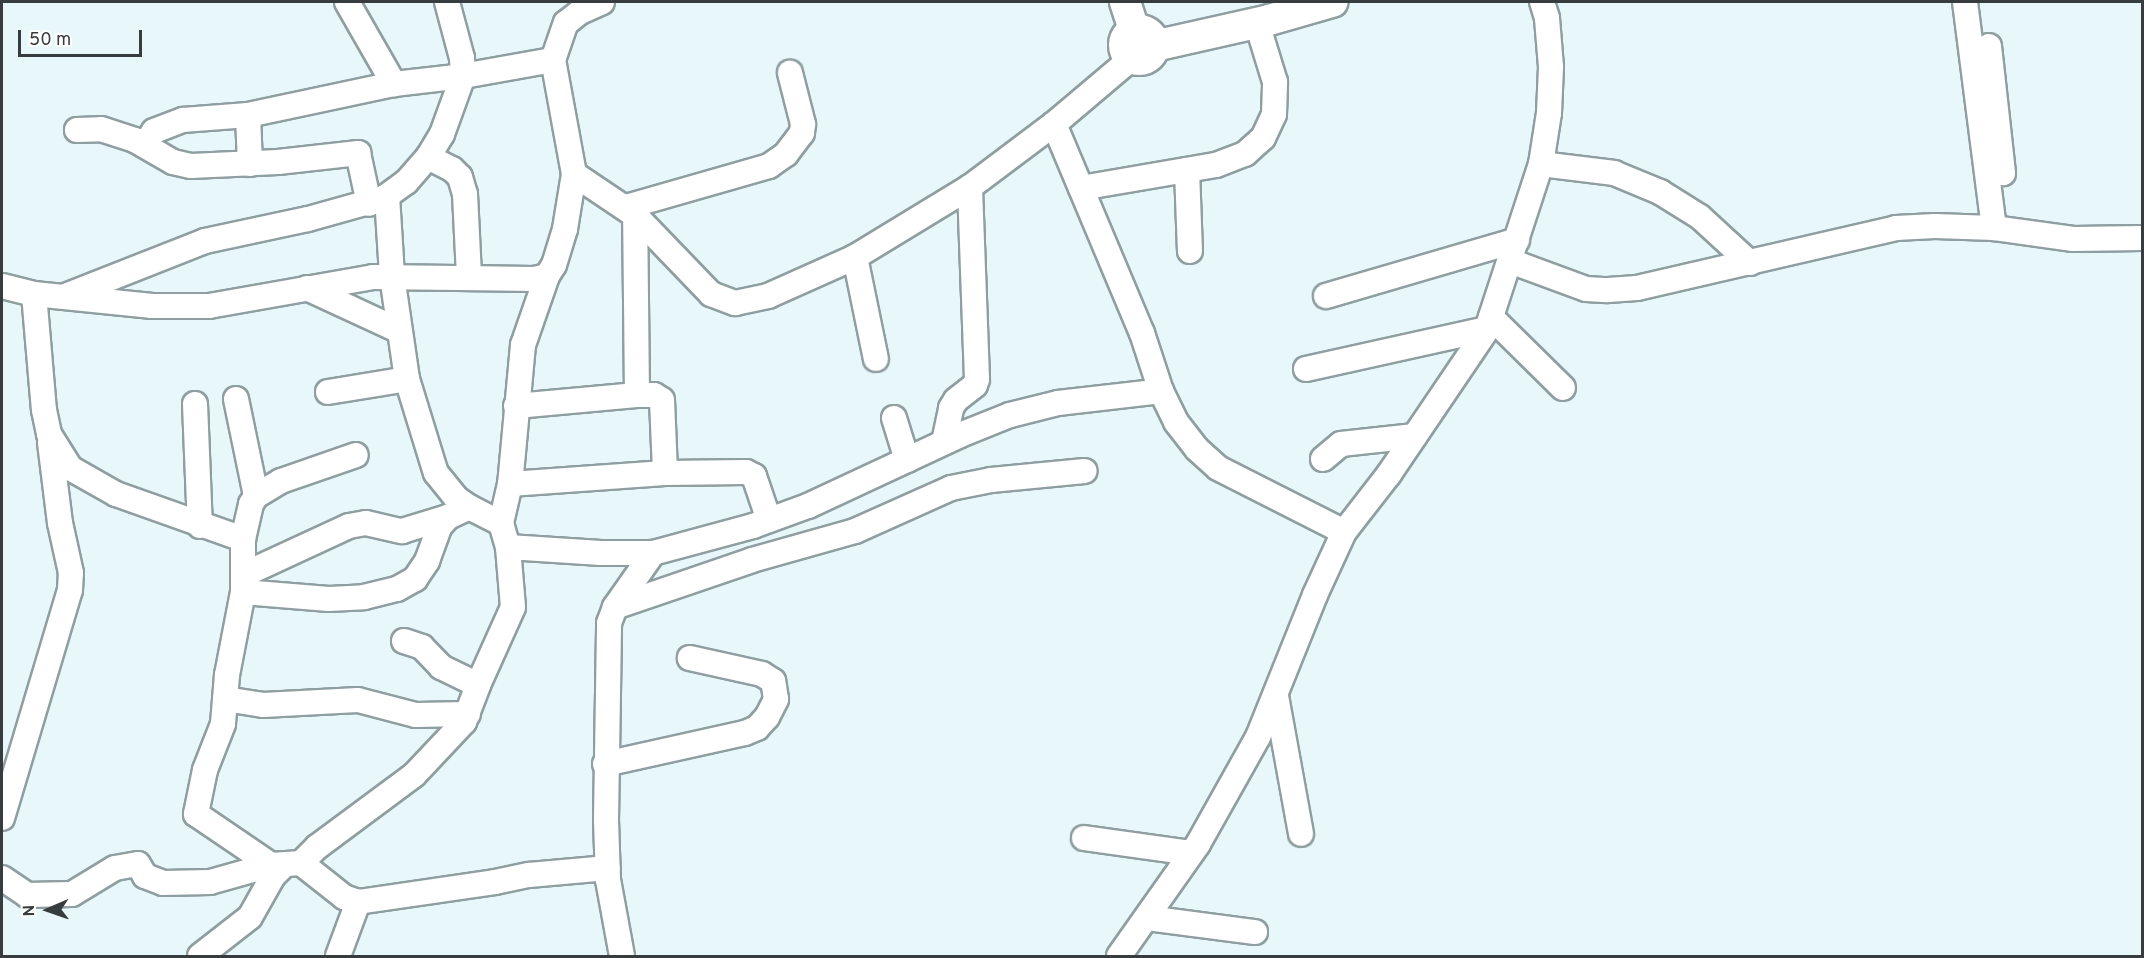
<!DOCTYPE html>
<html>
<head>
<meta charset="utf-8">
<style>
  body { margin:0 }
  #map { position:relative; width:2144px; height:958px; overflow:hidden; background:#e8f8fa; font-family:Overpass,sans-serif }
  div>[style] { position:absolute }
  .roads { filter:drop-shadow(2px 0 #8f9ea0) drop-shadow(-2px 0 #8f9ea0) drop-shadow(0 2px #8f9ea0) drop-shadow(0 -2px #8f9ea0) }
  .minor>* { height:24px; margin:-12px; padding:0 12px; transform-origin:12px; border-radius:12px; background:#fff }
  .major>* { height:30px; margin:-15px; padding:0 15px; transform-origin:15px; border-radius:15px; background:#fff }
  .major>.ring { margin:-15px; padding:0; box-sizing:content-box; background:none; border:30px solid #fff; border-radius:50% }
  span { translate:-50% -50%; white-space:nowrap; text-align:center; line-height:1.15; -webkit-text-stroke:4.5px #fff; paint-order:stroke }
  .frame { position:absolute; inset:0; border:3px solid #373d3e; pointer-events:none }
  .north { position:absolute; left:18px; top:880px; width:60px; height:60px; -webkit-text-stroke:4px #fff; paint-order:stroke; rotate:268deg; font-size:16px; font-weight:700; line-height:24px; text-align:center; color:#373d3e }
  .north::after { content:''; display:block; margin:auto; width:21px; height:27px; background:#373d3e; clip-path:polygon(50% 0,100% 100%,50% 72%,0 100%) }
  .scale { position:absolute; left:18px; top:30px; width:124px; height:27px; box-sizing:border-box; border:3px solid #373d3e; border-top:0; padding-left:8px; font-size:18px; line-height:21px; white-space:nowrap; color:#373d3e; -webkit-text-stroke:4px #fff; paint-order:stroke }
</style>
</head>
<body>
<div id="map">
  <div class="roads">
    <div class="minor">
      <i style="left:347px;top:2px;width:95px;rotate:60.2deg"></i>
      <i style="left:447px;top:2px;width:58px;rotate:75deg"></i>
      <i style="left:462px;top:58px;width:18px;rotate:87deg"></i>
      <i style="left:463px;top:76px;width:62px;rotate:109.9deg"></i>
      <i style="left:442px;top:134px;width:27px;rotate:121deg"></i>
      <i style="left:428px;top:157px;width:33px;rotate:131deg"></i>
      <i style="left:406px;top:182px;width:24px;rotate:144deg"></i>
      <i style="left:387px;top:196px;width:80px;rotate:86.4deg"></i>
      <i style="left:392px;top:276px;width:104px;rotate:81.7deg"></i>
      <i style="left:407px;top:379px;width:98px;rotate:72.9deg"></i>
      <i style="left:436px;top:473px;width:32px;rotate:51deg"></i>
      <i style="left:456px;top:498px;width:16px;rotate:35deg"></i>
      <i style="left:1965px;top:2px;width:228px;rotate:82.7deg"></i>
      <i style="left:1989px;top:46px;width:128px;rotate:83.7deg"></i>
      <i style="left:248px;top:115px;width:49px;rotate:87.7deg"></i>
      <i style="left:1054px;top:124px;width:227px;rotate:67.2deg"></i>
      <i style="left:1142px;top:333px;width:61px;rotate:71.9deg"></i>
      <i style="left:1161px;top:391px;width:34px;rotate:64deg"></i>
      <i style="left:1176px;top:422px;width:34px;rotate:52deg"></i>
      <i style="left:1197px;top:449px;width:28px;rotate:42deg"></i>
      <i style="left:1218px;top:468px;width:141px;rotate:26.9deg"></i>
      <i style="left:77px;top:130px;width:24px;rotate:-2deg"></i>
      <i style="left:101px;top:129px;width:36px;rotate:18deg"></i>
      <i style="left:135px;top:140px;width:44px;rotate:30.1deg"></i>
      <i style="left:173px;top:162px;width:18px;rotate:13deg"></i>
      <i style="left:191px;top:166px;width:87px;rotate:-2.6deg"></i>
      <i style="left:278px;top:162px;width:81px;rotate:-6.4deg"></i>
      <i style="left:358px;top:153px;width:52px;rotate:77.8deg"></i>
      <i style="left:144px;top:145px;width:17px;rotate:-54deg"></i>
      <i style="left:154px;top:131px;width:31px;rotate:-21deg"></i>
      <i style="left:183px;top:120px;width:65px;rotate:-4.4deg"></i>
      <i style="left:248px;top:115px;width:149px;rotate:-12deg"></i>
      <i style="left:394px;top:84px;width:69px;rotate:-6.6deg"></i>
      <i style="left:463px;top:76px;width:91px;rotate:-10.1deg"></i>
      <i style="left:428px;top:157px;width:27px;rotate:27deg"></i>
      <i style="left:452px;top:169px;width:11px;rotate:45deg"></i>
      <i style="left:460px;top:177px;width:18px;rotate:74deg"></i>
      <i style="left:465px;top:194px;width:83px;rotate:87.2deg"></i>
      <i style="left:1541px;top:164px;width:74px;rotate:7deg"></i>
      <i style="left:1614px;top:173px;width:50px;rotate:22.4deg"></i>
      <i style="left:1660px;top:192px;width:47px;rotate:32deg"></i>
      <i style="left:1700px;top:217px;width:68px;rotate:42.6deg"></i>
      <i style="left:1187px;top:170px;width:81px;rotate:87.9deg"></i>
      <i style="left:574px;top:174px;width:73px;rotate:33.9deg"></i>
      <i style="left:635px;top:215px;width:110px;rotate:46.1deg"></i>
      <i style="left:711px;top:294px;width:26px;rotate:21deg"></i>
      <i style="left:735px;top:303px;width:34px;rotate:-12deg"></i>
      <i style="left:768px;top:296px;width:95px;rotate:-24.1deg"></i>
      <i style="left:855px;top:257px;width:135px;rotate:-31.3deg"></i>
      <i style="left:970px;top:187px;width:105px;rotate:-36.9deg"></i>
      <i style="left:1054px;top:124px;width:102px;rotate:-40.2deg"></i>
      <i style="left:1081px;top:188px;width:137px;rotate:-9.7deg"></i>
      <i style="left:1216px;top:165px;width:31px;rotate:-21deg"></i>
      <i style="left:1245px;top:154px;width:24px;rotate:-42deg"></i>
      <i style="left:1263px;top:138px;width:26px;rotate:-65deg"></i>
      <i style="left:1274px;top:114px;width:32px;rotate:-88deg"></i>
      <i style="left:1275px;top:82px;width:62px;rotate:-107deg"></i>
      <i style="left:626px;top:207px;width:149px;rotate:-16deg"></i>
      <i style="left:769px;top:166px;width:21px;rotate:-35deg"></i>
      <i style="left:786px;top:154px;width:26px;rotate:-53deg"></i>
      <i style="left:802px;top:133px;width:9px;rotate:-84deg"></i>
      <i style="left:803px;top:124px;width:53px;rotate:-104.3deg"></i>
      <i style="left:855px;top:257px;width:104px;rotate:78.4deg"></i>
      <i style="left:1510px;top:261px;width:81px;rotate:20.2deg"></i>
      <i style="left:1586px;top:289px;width:22px;rotate:3deg"></i>
      <i style="left:1608px;top:290px;width:29px;rotate:-4deg"></i>
      <i style="left:1637px;top:288px;width:266px;rotate:-13deg"></i>
      <i style="left:1896px;top:228px;width:39px;rotate:-3deg"></i>
      <i style="left:1935px;top:226px;width:59px;rotate:1.9deg"></i>
      <i style="left:1994px;top:228px;width:80px;rotate:7.9deg"></i>
      <i style="left:2073px;top:239px;width:69px;rotate:-0.8deg"></i>
      <i style="left:547px;top:276px;width:73px;rotate:109.2deg"></i>
      <i style="left:523px;top:345px;width:140px;rotate:95.3deg"></i>
      <i style="left:510px;top:484px;width:40px;rotate:103deg"></i>
      <i style="left:501px;top:523px;width:25px;rotate:74deg"></i>
      <i style="left:508px;top:547px;width:93px;rotate:3.7deg"></i>
      <i style="left:601px;top:553px;width:52px"></i>
      <i style="left:653px;top:553px;width:104px;rotate:-15.1deg"></i>
      <i style="left:753px;top:526px;width:59px;rotate:-20deg"></i>
      <i style="left:808px;top:506px;width:168px;rotate:-25deg"></i>
      <i style="left:960px;top:435px;width:54px;rotate:-21.8deg"></i>
      <i style="left:1010px;top:415px;width:49px;rotate:-14deg"></i>
      <i style="left:1058px;top:403px;width:104px;rotate:-6.6deg"></i>
      <i style="left:2px;top:286px;width:33px;rotate:14deg"></i>
      <i style="left:34px;top:294px;width:119px;rotate:5.8deg"></i>
      <i style="left:152px;top:306px;width:57px"></i>
      <i style="left:209px;top:306px;width:167px;rotate:-10deg"></i>
      <i style="left:373px;top:277px;width:161px;rotate:0.7deg"></i>
      <i style="left:534px;top:279px;width:13px;rotate:-13deg"></i>
      <i style="left:547px;top:276px;width:13px;rotate:-58deg"></i>
      <i style="left:554px;top:265px;width:38px;rotate:-73deg"></i>
      <i style="left:565px;top:229px;width:56px;rotate:-80.7deg"></i>
      <i style="left:574px;top:174px;width:116px;rotate:-100.4deg"></i>
      <i style="left:553px;top:60px;width:39px;rotate:-71deg"></i>
      <i style="left:566px;top:23px;width:18px;rotate:-38deg"></i>
      <i style="left:580px;top:12px;width:24px;rotate:-24deg"></i>
      <i style="left:307px;top:288px;width:102px;rotate:24.8deg"></i>
      <i style="left:34px;top:294px;width:116px;rotate:85.1deg"></i>
      <i style="left:44px;top:410px;width:25px;rotate:78deg"></i>
      <i style="left:49px;top:434px;width:40px;rotate:58deg"></i>
      <i style="left:70px;top:468px;width:53px;rotate:29.5deg"></i>
      <i style="left:116px;top:494px;width:135px;rotate:19.5deg"></i>
      <i style="left:243px;top:539px;width:53px;rotate:90deg"></i>
      <i style="left:243px;top:592px;width:85px;rotate:100.9deg"></i>
      <i style="left:227px;top:675px;width:49px;rotate:94.7deg"></i>
      <i style="left:223px;top:724px;width:49px;rotate:111.4deg"></i>
      <i style="left:205px;top:770px;width:45px;rotate:101.6deg"></i>
      <i style="left:196px;top:814px;width:91px;rotate:34.2deg"></i>
      <i style="left:271px;top:865px;width:30px;rotate:-4deg"></i>
      <i style="left:301px;top:863px;width:23px;rotate:-45deg"></i>
      <i style="left:317px;top:847px;width:121px;rotate:-36.6deg"></i>
      <i style="left:414px;top:775px;width:73px;rotate:-46.7deg"></i>
      <i style="left:464px;top:722px;width:40px;rotate:-69deg"></i>
      <i style="left:478px;top:685px;width:85px;rotate:-65.8deg"></i>
      <i style="left:513px;top:607px;width:60px;rotate:-94.8deg"></i>
      <i style="left:68px;top:295px;width:147px;rotate:-21.5deg"></i>
      <i style="left:205px;top:241px;width:105px;rotate:-12.1deg"></i>
      <i style="left:308px;top:219px;width:78px;rotate:-15.6deg"></i>
      <i style="left:1326px;top:296px;width:199px;rotate:-16.3deg"></i>
      <i style="left:1491px;top:317px;width:101px;rotate:44.6deg"></i>
      <i style="left:1306px;top:369px;width:185px;rotate:-12.5deg"></i>
      <i style="left:328px;top:392px;width:80px;rotate:-9.3deg"></i>
      <i style="left:637px;top:395px;width:17px"></i>
      <i style="left:654px;top:395px;width:9px;rotate:32deg"></i>
      <i style="left:662px;top:400px;width:73px;rotate:87.6deg"></i>
      <i style="left:236px;top:399px;width:99px;rotate:78.3deg"></i>
      <i style="left:195px;top:404px;width:122px;rotate:87.7deg"></i>
      <i style="left:516px;top:406px;width:121px;rotate:-5.2deg"></i>
      <i style="left:637px;top:395px;width:180px;rotate:-90.6deg"></i>
      <i style="left:894px;top:418px;width:44px;rotate:72.8deg"></i>
      <i style="left:944px;top:442px;width:35px;rotate:-78deg"></i>
      <i style="left:951px;top:408px;width:9px;rotate:-58deg"></i>
      <i style="left:956px;top:400px;width:24px;rotate:-38deg"></i>
      <i style="left:975px;top:385px;width:6px;rotate:-72deg"></i>
      <i style="left:977px;top:379px;width:192px;rotate:-92.1deg"></i>
      <i style="left:1323px;top:459px;width:23px;rotate:-40deg"></i>
      <i style="left:1341px;top:444px;width:74px;rotate:-6.2deg"></i>
      <i style="left:510px;top:484px;width:155px;rotate:-4.1deg"></i>
      <i style="left:665px;top:473px;width:81px;rotate:-0.7deg"></i>
      <i style="left:746px;top:472px;width:9px;rotate:27deg"></i>
      <i style="left:754px;top:476px;width:46px;rotate:71.2deg"></i>
      <i style="left:243px;top:539px;width:36px;rotate:-77deg"></i>
      <i style="left:251px;top:504px;width:9px;rotate:-58deg"></i>
      <i style="left:256px;top:496px;width:29px;rotate:-31deg"></i>
      <i style="left:281px;top:481px;width:79px;rotate:-19.1deg"></i>
      <i style="left:243px;top:575px;width:117px;rotate:-24.8deg"></i>
      <i style="left:349px;top:526px;width:17px;rotate:-10deg"></i>
      <i style="left:366px;top:523px;width:37px;rotate:13deg"></i>
      <i style="left:402px;top:531px;width:48px;rotate:-16.9deg"></i>
      <i style="left:243px;top:592px;width:86px;rotate:4.7deg"></i>
      <i style="left:329px;top:599px;width:35px;rotate:-3deg"></i>
      <i style="left:364px;top:597px;width:34px;rotate:-14deg"></i>
      <i style="left:397px;top:589px;width:21px;rotate:-29deg"></i>
      <i style="left:415px;top:579px;width:22px;rotate:-56deg"></i>
      <i style="left:427px;top:561px;width:37px;rotate:-70deg"></i>
      <i style="left:440px;top:526px;width:12px;rotate:-48deg"></i>
      <i style="left:448px;top:517px;width:23px;rotate:-25deg"></i>
      <i style="left:469px;top:507px;width:36px;rotate:27deg"></i>
      <i style="left:615px;top:607px;width:145px;rotate:-18.9deg"></i>
      <i style="left:752px;top:560px;width:107px;rotate:-15.7deg"></i>
      <i style="left:855px;top:531px;width:105px;rotate:-24.1deg"></i>
      <i style="left:951px;top:488px;width:41px;rotate:-11.3deg"></i>
      <i style="left:991px;top:480px;width:94px;rotate:-5.5deg"></i>
      <i style="left:404px;top:641px;width:19px;rotate:18deg"></i>
      <i style="left:422px;top:647px;width:28px;rotate:46deg"></i>
      <i style="left:441px;top:667px;width:41px;rotate:25.9deg"></i>
      <i style="left:1276px;top:696px;width:140px;rotate:79.7deg"></i>
      <i style="left:225px;top:699px;width:38px;rotate:9deg"></i>
      <i style="left:263px;top:705px;width:95px;rotate:-3deg"></i>
      <i style="left:358px;top:700px;width:60px;rotate:14.5deg"></i>
      <i style="left:416px;top:715px;width:52px;rotate:-1.1deg"></i>
      <i style="left:605px;top:764px;width:143px;rotate:-12.5deg"></i>
      <i style="left:745px;top:733px;width:13px;rotate:-23deg"></i>
      <i style="left:757px;top:728px;width:15px;rotate:-48deg"></i>
      <i style="left:767px;top:717px;width:20px;rotate:-63deg"></i>
      <i style="left:776px;top:699px;width:18px;rotate:-99deg"></i>
      <i style="left:773px;top:681px;width:13px;rotate:-148deg"></i>
      <i style="left:762px;top:674px;width:74px;rotate:-167.5deg"></i>
      <i style="left:2px;top:818px;width:238px;rotate:-73.4deg"></i>
      <i style="left:70px;top:590px;width:17px;rotate:-87deg"></i>
      <i style="left:71px;top:573px;width:51px;rotate:-102.4deg"></i>
      <i style="left:60px;top:523px;width:81px;rotate:-97.1deg"></i>
      <i style="left:1084px;top:838px;width:108px;rotate:8deg"></i>
      <i style="left:301px;top:863px;width:55px;rotate:38.3deg"></i>
      <i style="left:344px;top:897px;width:15px;rotate:20deg"></i>
      <i style="left:358px;top:902px;width:138px;rotate:-8.3deg"></i>
      <i style="left:495px;top:882px;width:35px;rotate:-12deg"></i>
      <i style="left:529px;top:875px;width:79px;rotate:-5.1deg"></i>
      <i style="left:2px;top:878px;width:30px;rotate:34deg"></i>
      <i style="left:27px;top:895px;width:45px;rotate:-1.3deg"></i>
      <i style="left:72px;top:894px;width:50px;rotate:-31.2deg"></i>
      <i style="left:115px;top:868px;width:23px;rotate:-10deg"></i>
      <i style="left:138px;top:864px;width:14px;rotate:60deg"></i>
      <i style="left:145px;top:876px;width:19px;rotate:21deg"></i>
      <i style="left:163px;top:883px;width:47px;rotate:-1.2deg"></i>
      <i style="left:210px;top:882px;width:63px;rotate:-15.6deg"></i>
      <i style="left:1147px;top:918px;width:109px;rotate:7.4deg"></i>
      <i style="left:200px;top:956px;width:63px;rotate:-38deg"></i>
      <i style="left:250px;top:917px;width:47px;rotate:-60.7deg"></i>
      <i style="left:273px;top:876px;width:16px;rotate:-45deg"></i>
      <i style="left:338px;top:956px;width:58px;rotate:-69.7deg"></i>
      <i style="left:622px;top:956px;width:77px;rotate:-100.4deg"></i>
      <i style="left:608px;top:880px;width:60px;rotate:-91.9deg"></i>
      <i style="left:606px;top:820px;width:197px;rotate:-89.1deg"></i>
      <i style="left:609px;top:623px;width:17px;rotate:-69deg"></i>
      <i style="left:615px;top:607px;width:66px;rotate:-54.9deg"></i>
      <i style="left:1119px;top:956px;width:137px;rotate:-54.8deg"></i>
      <i style="left:1198px;top:844px;width:123px;rotate:-60.7deg"></i>
      <i style="left:1258px;top:737px;width:153px;rotate:-68.1deg"></i>
      <i style="left:1315px;top:595px;width:69px;rotate:-65.3deg"></i>
      <i style="left:1344px;top:532px;width:73px;rotate:-52.2deg"></i>
      <i style="left:1389px;top:474px;width:175px;rotate:-55.9deg"></i>
      <i style="left:1487px;top:329px;width:174px;rotate:-71.9deg"></i>
      <i style="left:1541px;top:164px;width:52px;rotate:-81.1deg"></i>
      <i style="left:1549px;top:113px;width:46px;rotate:-87.5deg"></i>
      <i style="left:1551px;top:67px;width:49px;rotate:-94.7deg"></i>
      <i style="left:1547px;top:18px;width:17px;rotate:-107deg"></i>
    </div>
    <div class="major">
      <i style="left:1125px;top:2px;width:29px;rotate:72deg"></i>
      <i class="ring" style="left:1124px;top:30px;width:0;height:0"></i>
      <i style="left:1154px;top:46px;width:118px;rotate:-12.7deg"></i>
      <i style="left:1269px;top:20px;width:66px;rotate:-15.9deg"></i>
    </div>
  </div>
  <div class="frame"></div>
  <div class="north">N</div>
  <div class="scale">50 m</div>
</div>
</body>
</html>
